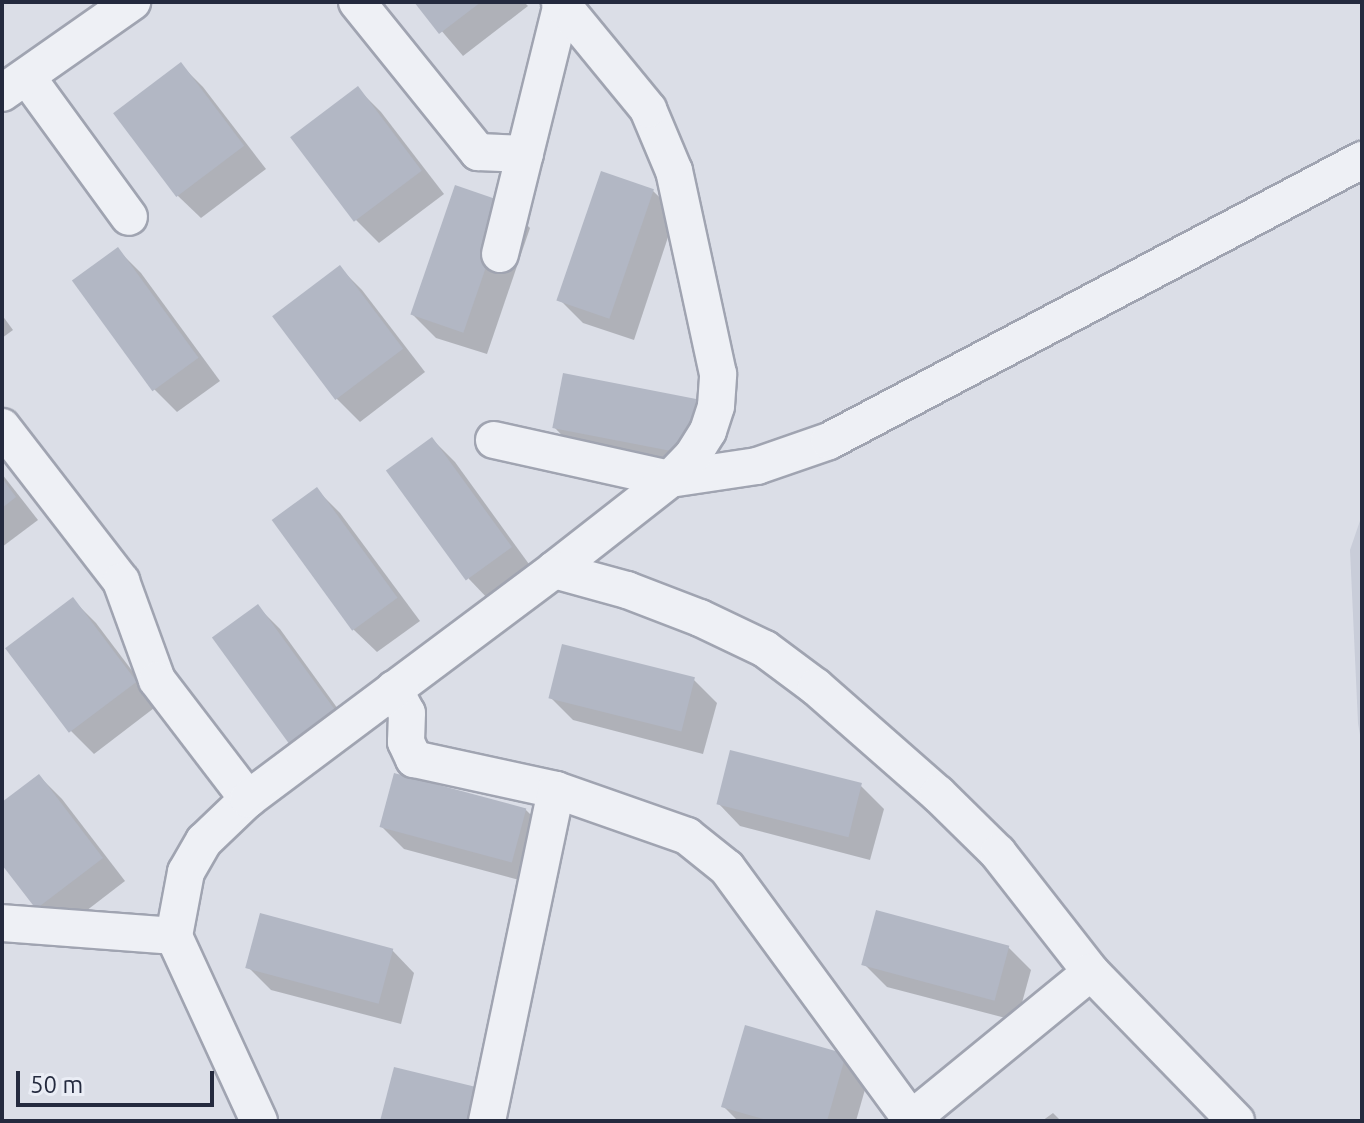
<!DOCTYPE html>
<html>
<head>
<meta charset="utf-8">
<style>
  body { margin:0 }
  #map { position:relative; width:1364px; height:1123px; overflow:hidden; background:#dbdee7; font-family:Ubuntu,sans-serif }
  div>[style] { position:absolute }
  .built>* { inset:0; background:#c9cdd9 }
  .shadow>* { inset:0; background:#0003 }
  .building>* { inset:0; background:#b2b7c4; transform-origin:0 0 }
  .roads { filter:drop-shadow(2px 0 #a0a4b1) drop-shadow(-2px 0 #a0a4b1) drop-shadow(0 2px #a0a4b1) drop-shadow(0 -2px #a0a4b1) }
  .minor>* { height:36px; margin:-18px; padding:0 18px; transform-origin:18px; border-radius:18px; background:#eef0f5 }
  span { translate:-50% -50%; white-space:nowrap; text-align:center; line-height:1.15; -webkit-text-stroke:8px #eaedf5; paint-order:stroke }
  .frame { position:absolute; inset:0; border:4px solid #242a3e; pointer-events:none }
  .scale { position:absolute; left:16px; top:1071px; width:198px; height:36px; box-sizing:border-box; border:4px solid #242a3e; border-top:0; padding-left:10px; font-size:24px; line-height:28px; white-space:nowrap; color:#242a3e; -webkit-text-stroke:6px #eaedf5; paint-order:stroke }
</style>
</head>
<body>
<div id="map">
  <div class="built">
    <i style="clip-path:polygon(1362px 515px,1362px 747px,1358px 723px,1350px 550px)"></i>
  </div>
  <div class="shadow">
    <i style="clip-path:polygon(417px 2px,524px 2px,528px 6px,463px 56px)"></i>
    <i style="clip-path:polygon(180px 64px,203px 87px,266px 169px,201px 218px,178px 196px)"></i>
    <i style="clip-path:polygon(358px 89px,381px 112px,444px 194px,379px 243px,356px 220px,293px 138px)"></i>
    <i style="clip-path:polygon(653px 191px,676px 213px,634px 340px,583px 323px,560px 300px)"></i>
    <i style="clip-path:polygon(507px 205px,530px 228px,487px 354px,436px 338px,413px 315px)"></i>
    <i style="clip-path:polygon(118px 250px,141px 273px,220px 381px,177px 412px,154px 389px)"></i>
    <i style="clip-path:polygon(339px 267px,362px 290px,425px 372px,360px 422px,337px 399px)"></i>
    <i style="clip-path:polygon(2px 315px,13px 330px,2px 338px)"></i>
    <i style="clip-path:polygon(696px 402px,719px 424px,708px 476px,576px 450px,554px 427px)"></i>
    <i style="clip-path:polygon(432px 439px,455px 462px,534px 571px,491px 602px,469px 579px)"></i>
    <i style="clip-path:polygon(2px 474px,38px 520px,2px 547px)"></i>
    <i style="clip-path:polygon(317px 490px,340px 513px,420px 621px,377px 652px,354px 630px)"></i>
    <i style="clip-path:polygon(73px 600px,96px 623px,158px 705px,94px 754px,71px 731px)"></i>
    <i style="clip-path:polygon(257px 606px,280px 629px,359px 738px,317px 769px)"></i>
    <i style="clip-path:polygon(694px 680px,717px 703px,703px 754px,573px 720px,550px 697px)"></i>
    <i style="clip-path:polygon(39px 776px,62px 799px,125px 881px,60px 931px,2px 862px,2px 804px)"></i>
    <i style="clip-path:polygon(861px 786px,884px 809px,870px 860px,740px 826px,718px 803px)"></i>
    <i style="clip-path:polygon(525px 809px,548px 832px,534px 884px,404px 849px,381px 826px)"></i>
    <i style="clip-path:polygon(1008px 947px,1031px 970px,1017px 1021px,887px 987px,864px 964px)"></i>
    <i style="clip-path:polygon(392px 950px,414px 973px,401px 1024px,271px 990px,248px 967px)"></i>
    <i style="clip-path:polygon(845px 1056px,868px 1079px,856px 1121px,738px 1121px,723px 1106px)"></i>
    <i style="clip-path:polygon(1053px 1113px,1061px 1121px,1042px 1121px)"></i>
  </div>
  <div class="building">
    <i style="clip-path:polygon(414px 2px,481px 2px,439px 34px)"></i>
    <i style="left:181px;top:62px;width:105px;height:85px;rotate:53deg"></i>
    <i style="left:358px;top:86px;width:106px;height:85px;rotate:53deg"></i>
    <i style="left:601px;top:171px;width:56px;height:137px;rotate:19deg"></i>
    <i style="left:455px;top:185px;width:56px;height:137px;rotate:19deg"></i>
    <i style="left:118px;top:247px;width:137px;height:57px;rotate:54deg"></i>
    <i style="left:340px;top:265px;width:105px;height:85px;rotate:53deg"></i>
    <i style="left:563px;top:373px;width:137px;height:56px;rotate:11deg"></i>
    <i style="left:432px;top:437px;width:136px;height:57px;rotate:54deg"></i>
    <i style="clip-path:polygon(2px 478px,16px 497px,2px 508px)"></i>
    <i style="left:317px;top:487px;width:137px;height:56px;rotate:54deg"></i>
    <i style="left:73px;top:597px;width:106px;height:85px;rotate:53deg"></i>
    <i style="left:258px;top:604px;width:136px;height:57px;rotate:54deg"></i>
    <i style="left:562px;top:644px;width:137px;height:56px;rotate:14deg"></i>
    <i style="left:730px;top:750px;width:136px;height:56px;rotate:14deg"></i>
    <i style="left:394px;top:773px;width:137px;height:56px;rotate:15deg"></i>
    <i style="clip-path:polygon(39px 774px,103px 858px,36px 909px,2px 865px,2px 802px)"></i>
    <i style="left:876px;top:910px;width:138px;height:57px;rotate:15deg"></i>
    <i style="left:260px;top:913px;width:138px;height:57px;rotate:15deg"></i>
    <i style="clip-path:polygon(745px 1025px,846px 1054px,827px 1121px,770px 1121px,721px 1107px)"></i>
    <i style="clip-path:polygon(394px 1067px,476px 1087px,468px 1121px,380px 1121px)"></i>
  </div>
  <div class="roads">
    <div class="minor">
      <i style="left:357px;top:2px;width:193px;rotate:51.1deg"></i>
      <i style="left:478px;top:152px;width:47px;rotate:2.4deg"></i>
      <i style="left:27px;top:77px;width:173px;rotate:53.9deg"></i>
      <i style="left:2px;top:93px;width:159px;rotate:-35deg"></i>
      <i style="left:500px;top:254px;width:258px;rotate:-76.1deg"></i>
      <i style="left:2px;top:427px;width:195px;rotate:52.3deg"></i>
      <i style="left:121px;top:581px;width:105px;rotate:70deg"></i>
      <i style="left:157px;top:680px;width:150px;rotate:52.6deg"></i>
      <i style="left:494px;top:440px;width:180px;rotate:12.5deg"></i>
      <i style="left:670px;top:479px;width:88px;rotate:-8.5deg"></i>
      <i style="left:757px;top:466px;width:76px;rotate:-19.1deg"></i>
      <i style="left:829px;top:441px;width:603px;rotate:-27.8deg"></i>
      <i style="left:554px;top:570px;width:147px;rotate:-38.1deg"></i>
      <i style="left:670px;top:479px;width:33px;rotate:-46deg"></i>
      <i style="left:693px;top:455px;width:28px;rotate:-58deg"></i>
      <i style="left:708px;top:431px;width:26px;rotate:-72deg"></i>
      <i style="left:716px;top:406px;width:32px;rotate:-86deg"></i>
      <i style="left:718px;top:374px;width:208px;rotate:-102.2deg"></i>
      <i style="left:674px;top:171px;width:67px;rotate:-112.8deg"></i>
      <i style="left:648px;top:109px;width:139px;rotate:-129.4deg"></i>
      <i style="left:394px;top:689px;width:27px;rotate:62deg"></i>
      <i style="left:407px;top:713px;width:29px;rotate:92deg"></i>
      <i style="left:406px;top:742px;width:19px;rotate:65deg"></i>
      <i style="left:414px;top:759px;width:145px;rotate:12.3deg"></i>
      <i style="left:2px;top:923px;width:172px;rotate:4.3deg"></i>
      <i style="left:259px;top:1121px;width:204px;rotate:-114.7deg"></i>
      <i style="left:174px;top:936px;width:65px;rotate:-79.4deg"></i>
      <i style="left:186px;top:872px;width:36px;rotate:-60deg"></i>
      <i style="left:204px;top:841px;width:61px;rotate:-43.7deg"></i>
      <i style="left:248px;top:799px;width:382px;rotate:-36.8deg"></i>
      <i style="left:554px;top:570px;width:76px;rotate:15.3deg"></i>
      <i style="left:627px;top:590px;width:78px;rotate:21deg"></i>
      <i style="left:700px;top:618px;width:72px;rotate:25.5deg"></i>
      <i style="left:765px;top:649px;width:64px;rotate:36.7deg"></i>
      <i style="left:816px;top:687px;width:162px;rotate:41.3deg"></i>
      <i style="left:938px;top:794px;width:84px;rotate:44.5deg"></i>
      <i style="left:998px;top:853px;width:151px;rotate:52deg"></i>
      <i style="left:1091px;top:972px;width:208px;rotate:45.8deg"></i>
      <i style="left:487px;top:1121px;width:338px;rotate:-78.2deg"></i>
      <i style="left:556px;top:790px;width:139px;rotate:19.3deg"></i>
      <i style="left:687px;top:836px;width:51px;rotate:38.7deg"></i>
      <i style="left:727px;top:868px;width:311px;rotate:53.8deg"></i>
      <i style="left:909px;top:1121px;width:235px;rotate:-39.3deg"></i>
    </div>
  </div>
  <div class="frame"></div>
  <div class="scale">50 m</div>
</div>
</body>
</html>
